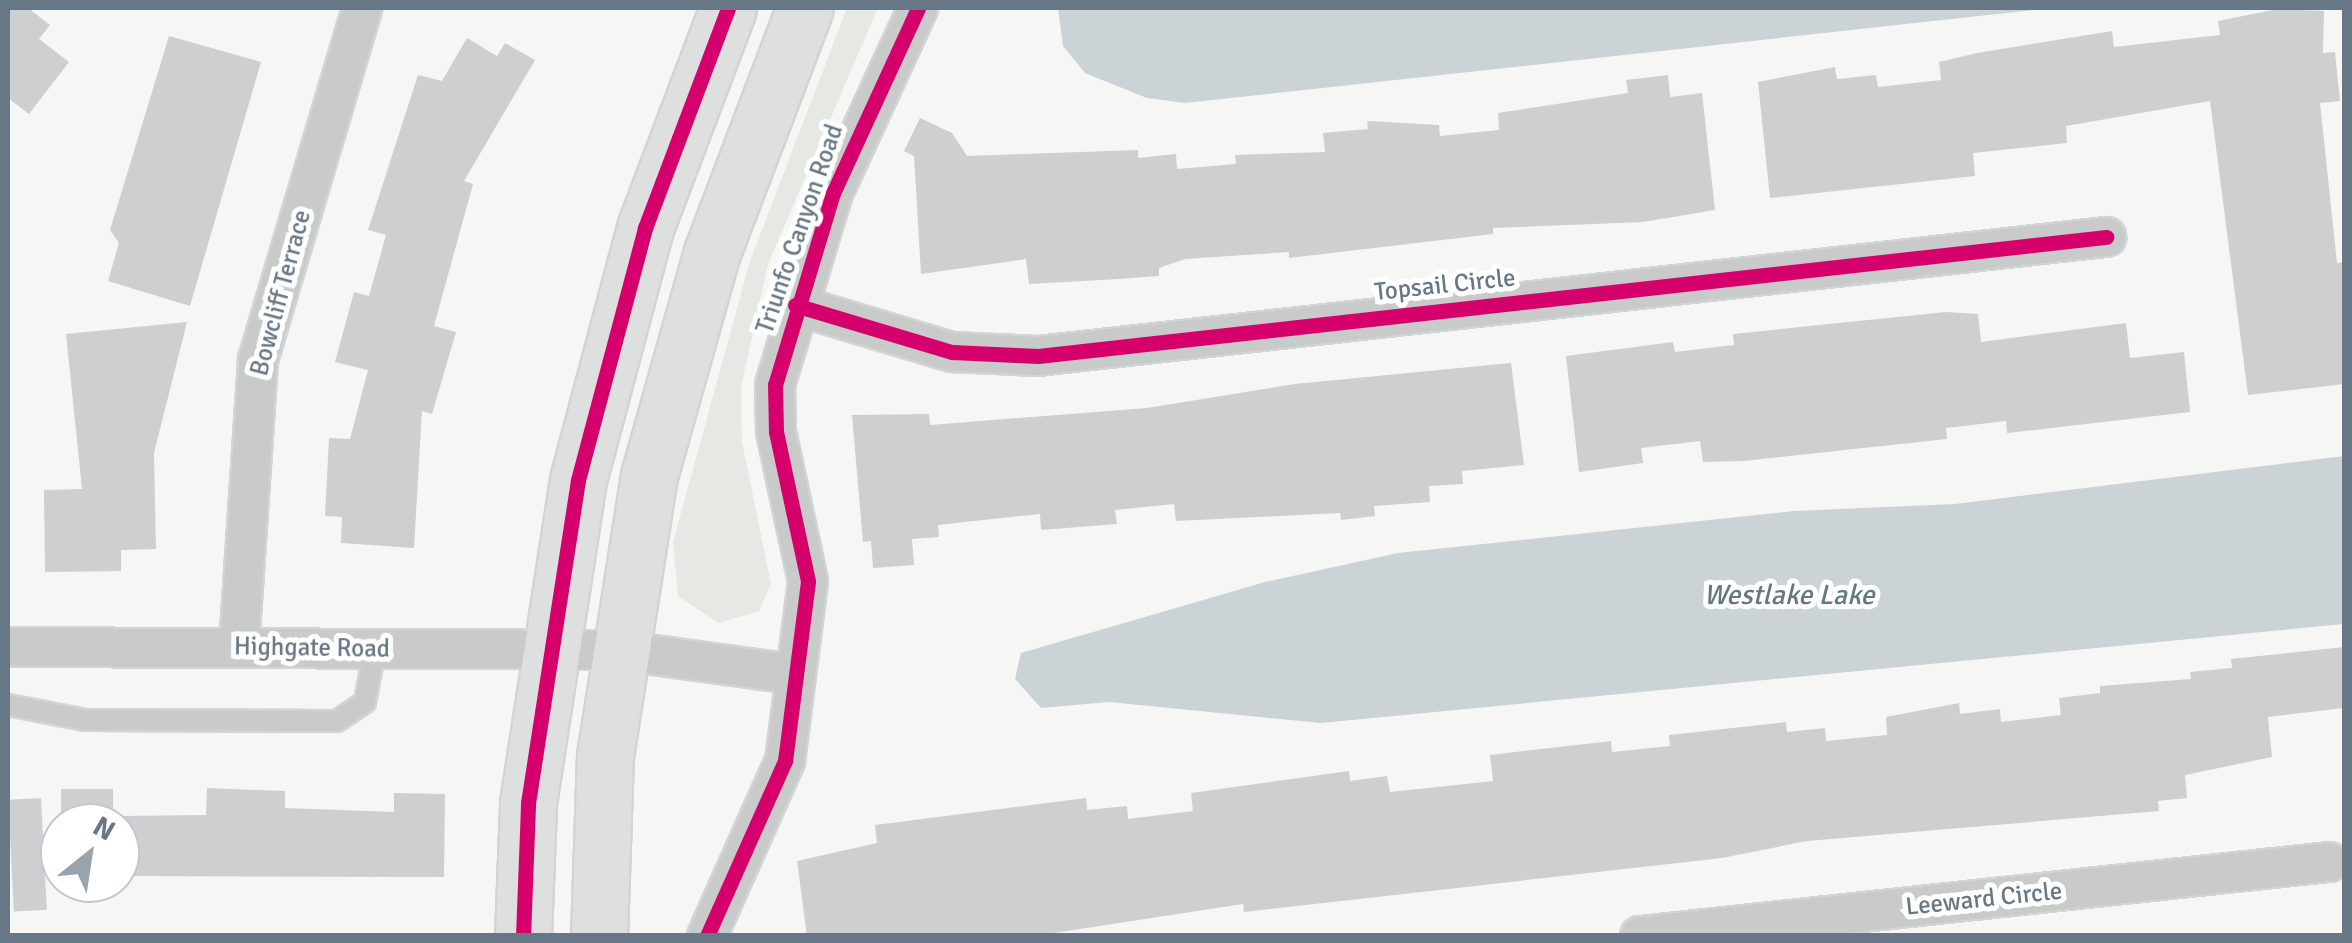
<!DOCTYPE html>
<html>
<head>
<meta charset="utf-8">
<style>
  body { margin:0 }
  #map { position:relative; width:2352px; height:943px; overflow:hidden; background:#f6f6f5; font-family:Signika,sans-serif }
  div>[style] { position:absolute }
  .green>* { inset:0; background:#e5e8e3 }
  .water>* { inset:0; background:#cbd3d6 }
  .building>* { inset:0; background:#cdcfd0; transform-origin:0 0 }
  .roads { filter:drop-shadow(2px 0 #d3d4d5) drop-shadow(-2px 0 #d3d4d5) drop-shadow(0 2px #d3d4d5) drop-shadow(0 -2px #d3d4d5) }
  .lane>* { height:20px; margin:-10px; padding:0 10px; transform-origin:10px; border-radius:10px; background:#c9cbcb }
  .street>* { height:38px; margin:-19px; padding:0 19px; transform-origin:19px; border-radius:19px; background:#c9cbcb }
  .secondary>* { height:55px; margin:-27.5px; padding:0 27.5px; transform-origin:27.5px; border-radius:27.5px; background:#dedfdf }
  .cycleway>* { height:15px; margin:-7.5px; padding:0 7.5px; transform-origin:7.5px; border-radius:7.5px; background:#d6006c }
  span { translate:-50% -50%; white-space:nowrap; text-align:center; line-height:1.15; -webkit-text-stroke:10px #fff; paint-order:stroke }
  .street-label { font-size:25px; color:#677785 }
  .water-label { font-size:28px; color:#637881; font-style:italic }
  .frame { position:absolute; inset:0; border:10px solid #677785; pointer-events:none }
  .north { position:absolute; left:40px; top:803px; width:100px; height:100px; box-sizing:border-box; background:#fff; border:2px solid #c2c9ce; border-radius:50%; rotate:30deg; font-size:28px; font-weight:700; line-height:40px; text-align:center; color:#677785 }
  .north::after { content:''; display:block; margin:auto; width:35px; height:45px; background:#99a3ac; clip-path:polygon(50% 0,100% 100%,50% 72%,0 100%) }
</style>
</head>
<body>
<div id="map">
  <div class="green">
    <i style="clip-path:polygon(847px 8px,878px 8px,768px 264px,741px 387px,742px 442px,771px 584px,759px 611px,719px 623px,678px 596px,673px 542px,750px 261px)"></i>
  </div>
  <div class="water">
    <i style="clip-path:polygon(1058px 8px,2053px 8px,1185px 103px,1147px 98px,1085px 73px,1063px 46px)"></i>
    <i style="clip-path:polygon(2344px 456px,2344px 624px,1321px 723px,1109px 702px,1041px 708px,1015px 679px,1021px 653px,1265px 582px,1398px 553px,1794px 511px,1955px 504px)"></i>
  </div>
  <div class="building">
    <i style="clip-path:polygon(8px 8px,28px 8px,50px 25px,39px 39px,69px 62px,29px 114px,8px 98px)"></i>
    <i style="clip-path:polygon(2278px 9px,2324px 11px,2323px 53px,2335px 52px,2340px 101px,2320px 103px,2337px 263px,2344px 262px,2344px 384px,2248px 395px,2210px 101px,2066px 126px,2067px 143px,1973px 153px,1975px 176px,1770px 198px,1758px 82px,1835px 67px,1837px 79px,1876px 75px,1878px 87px,1941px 80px,1939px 62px,1977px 53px,2112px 31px,2114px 47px,2220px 35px,2218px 21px)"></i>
    <i style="clip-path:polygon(169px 36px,261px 62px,190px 306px,108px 281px,119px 243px,110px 230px)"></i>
    <i style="clip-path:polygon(467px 38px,497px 56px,505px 43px,535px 60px,464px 181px,473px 184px,434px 326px,456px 332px,432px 414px,422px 411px,414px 548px,341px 543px,342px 517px,325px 516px,329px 438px,350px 439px,368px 370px,335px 362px,354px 292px,369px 296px,386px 235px,368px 230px,418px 75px,442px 81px)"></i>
    <i style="clip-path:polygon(1668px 75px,1670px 97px,1702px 93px,1715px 210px,1643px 222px,1493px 228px,1493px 234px,1289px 258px,1289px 252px,1185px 259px,1159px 268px,1159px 276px,1118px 279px,1029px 284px,1026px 259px,921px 274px,914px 156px,904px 151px,920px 118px,952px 133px,967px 156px,1138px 150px,1138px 158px,1176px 154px,1177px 169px,1236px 164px,1235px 155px,1325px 152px,1323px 133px,1368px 129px,1367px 121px,1439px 125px,1440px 136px,1499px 130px,1498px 113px,1628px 93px,1626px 80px)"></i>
    <i style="clip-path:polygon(1946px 312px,1978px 314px,1981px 342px,2126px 323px,2130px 358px,2184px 352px,2190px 412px,2007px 433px,2006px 421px,1946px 428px,1947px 439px,1743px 461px,1703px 462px,1700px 441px,1641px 448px,1643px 463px,1579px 472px,1566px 356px,1673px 342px,1675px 352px,1734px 345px,1733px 334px)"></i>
    <i style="clip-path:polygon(187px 322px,154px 453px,156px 549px,121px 550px,121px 571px,45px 572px,44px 490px,82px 489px,66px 334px)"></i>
    <i style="clip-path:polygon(1511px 363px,1524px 465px,1462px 471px,1463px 484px,1429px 486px,1430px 502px,1374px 506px,1375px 516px,1341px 520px,1340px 513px,1176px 521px,1174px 504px,1115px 510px,1117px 524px,1041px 530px,1040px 514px,938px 525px,939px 537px,912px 539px,914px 565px,873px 568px,871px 541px,863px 542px,852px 415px,929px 414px,930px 425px,1147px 408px,1295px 384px)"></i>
    <i style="clip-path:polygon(2344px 647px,2344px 708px,2268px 717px,2272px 757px,2185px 775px,2187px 798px,2158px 801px,2159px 811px,1807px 841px,1722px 858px,1244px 912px,1243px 904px,1034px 936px,807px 936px,797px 861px,877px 843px,875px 825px,1086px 798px,1087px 810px,1127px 806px,1128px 819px,1193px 811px,1191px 793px,1349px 771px,1350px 781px,1387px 776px,1390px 792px,1493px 781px,1490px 755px,1611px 741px,1612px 752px,1670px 746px,1669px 735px,1786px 722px,1787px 732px,1825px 728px,1826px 741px,1887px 735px,1886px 717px,1959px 703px,1960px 714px,2000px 709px,2001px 722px,2061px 715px,2059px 698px,2100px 693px,2100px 686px,2191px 679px,2190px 672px,2232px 668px,2231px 659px)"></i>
    <i style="clip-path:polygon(207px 788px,285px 791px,285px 808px,394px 812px,394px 793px,445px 794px,444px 877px,120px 876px,120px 816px,206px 815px)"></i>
    <i style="left:61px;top:789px;width:52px;height:34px"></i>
    <i style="left:41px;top:798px;width:112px;height:33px;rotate:87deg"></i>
  </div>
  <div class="roads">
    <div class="lane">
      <i style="left:8px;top:705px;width:78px;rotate:11deg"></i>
      <i style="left:85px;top:720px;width:252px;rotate:0.2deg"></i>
      <i style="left:337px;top:721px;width:34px;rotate:-34deg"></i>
      <i style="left:365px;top:702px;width:54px;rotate:-79.3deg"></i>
    </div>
    <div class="street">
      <i style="left:795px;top:305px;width:164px;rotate:16.7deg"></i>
      <i style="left:952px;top:352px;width:86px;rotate:2.7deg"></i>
      <i style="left:1038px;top:356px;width:1075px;rotate:-6.36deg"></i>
      <i style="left:8px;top:647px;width:609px;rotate:0.28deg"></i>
      <i style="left:617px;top:650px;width:177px;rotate:7.8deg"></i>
      <i style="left:239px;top:647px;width:288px;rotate:-86.2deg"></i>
      <i style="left:258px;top:360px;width:367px;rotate:-73.5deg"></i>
      <i style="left:707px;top:936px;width:192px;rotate:-66deg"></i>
      <i style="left:785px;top:761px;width:181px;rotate:-82.7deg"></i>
      <i style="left:808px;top:581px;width:152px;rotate:-102.1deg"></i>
      <i style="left:776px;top:432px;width:47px;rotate:-91.2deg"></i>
      <i style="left:775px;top:385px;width:201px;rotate:-73.2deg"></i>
      <i style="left:833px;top:193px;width:204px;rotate:-65.3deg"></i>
      <i style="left:1640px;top:936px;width:693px;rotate:-6.13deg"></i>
    </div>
    <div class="secondary">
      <i style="left:523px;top:936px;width:133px;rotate:-87.8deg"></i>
      <i style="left:528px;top:803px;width:327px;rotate:-81.2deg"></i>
      <i style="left:578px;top:480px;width:261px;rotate:-75.1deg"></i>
      <i style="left:645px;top:228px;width:235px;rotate:-69.3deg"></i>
      <i style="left:599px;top:936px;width:180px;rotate:-88.1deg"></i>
      <i style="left:605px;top:756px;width:283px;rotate:-81.1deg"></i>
      <i style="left:649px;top:476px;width:230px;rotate:-74.3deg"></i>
      <i style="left:711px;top:255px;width:264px;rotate:-69.2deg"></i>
    </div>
  </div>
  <div class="cycleway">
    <i style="left:795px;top:305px;width:164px;rotate:16.7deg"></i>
    <i style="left:952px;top:352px;width:86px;rotate:2.7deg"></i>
    <i style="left:1038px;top:356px;width:1075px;rotate:-6.36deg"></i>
    <i style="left:523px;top:936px;width:133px;rotate:-87.8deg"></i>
    <i style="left:528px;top:803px;width:327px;rotate:-81.2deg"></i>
    <i style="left:578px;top:480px;width:261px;rotate:-75.1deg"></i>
    <i style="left:645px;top:228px;width:235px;rotate:-69.3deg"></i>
    <i style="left:707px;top:936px;width:192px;rotate:-66deg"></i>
    <i style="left:785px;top:761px;width:181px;rotate:-82.7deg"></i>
    <i style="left:808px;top:581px;width:152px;rotate:-102.1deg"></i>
    <i style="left:776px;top:432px;width:47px;rotate:-91.2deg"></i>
    <i style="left:775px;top:385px;width:201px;rotate:-73.2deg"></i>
    <i style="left:833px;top:193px;width:204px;rotate:-65.3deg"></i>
  </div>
  <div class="street-label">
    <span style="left:800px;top:229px;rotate:-71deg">Triunfo Canyon Road</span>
    <span style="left:1445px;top:285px;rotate:-6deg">Topsail Circle</span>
    <span style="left:281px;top:293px;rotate:-75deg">Bowcliff Terrace</span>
    <span style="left:312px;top:648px;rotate:1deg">Highgate Road</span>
    <span style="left:1984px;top:899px;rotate:-6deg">Leeward Circle</span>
  </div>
  <div class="water-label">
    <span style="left:1789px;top:595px">Westlake Lake</span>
  </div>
  <div class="frame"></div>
  <div class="north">N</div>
</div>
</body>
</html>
